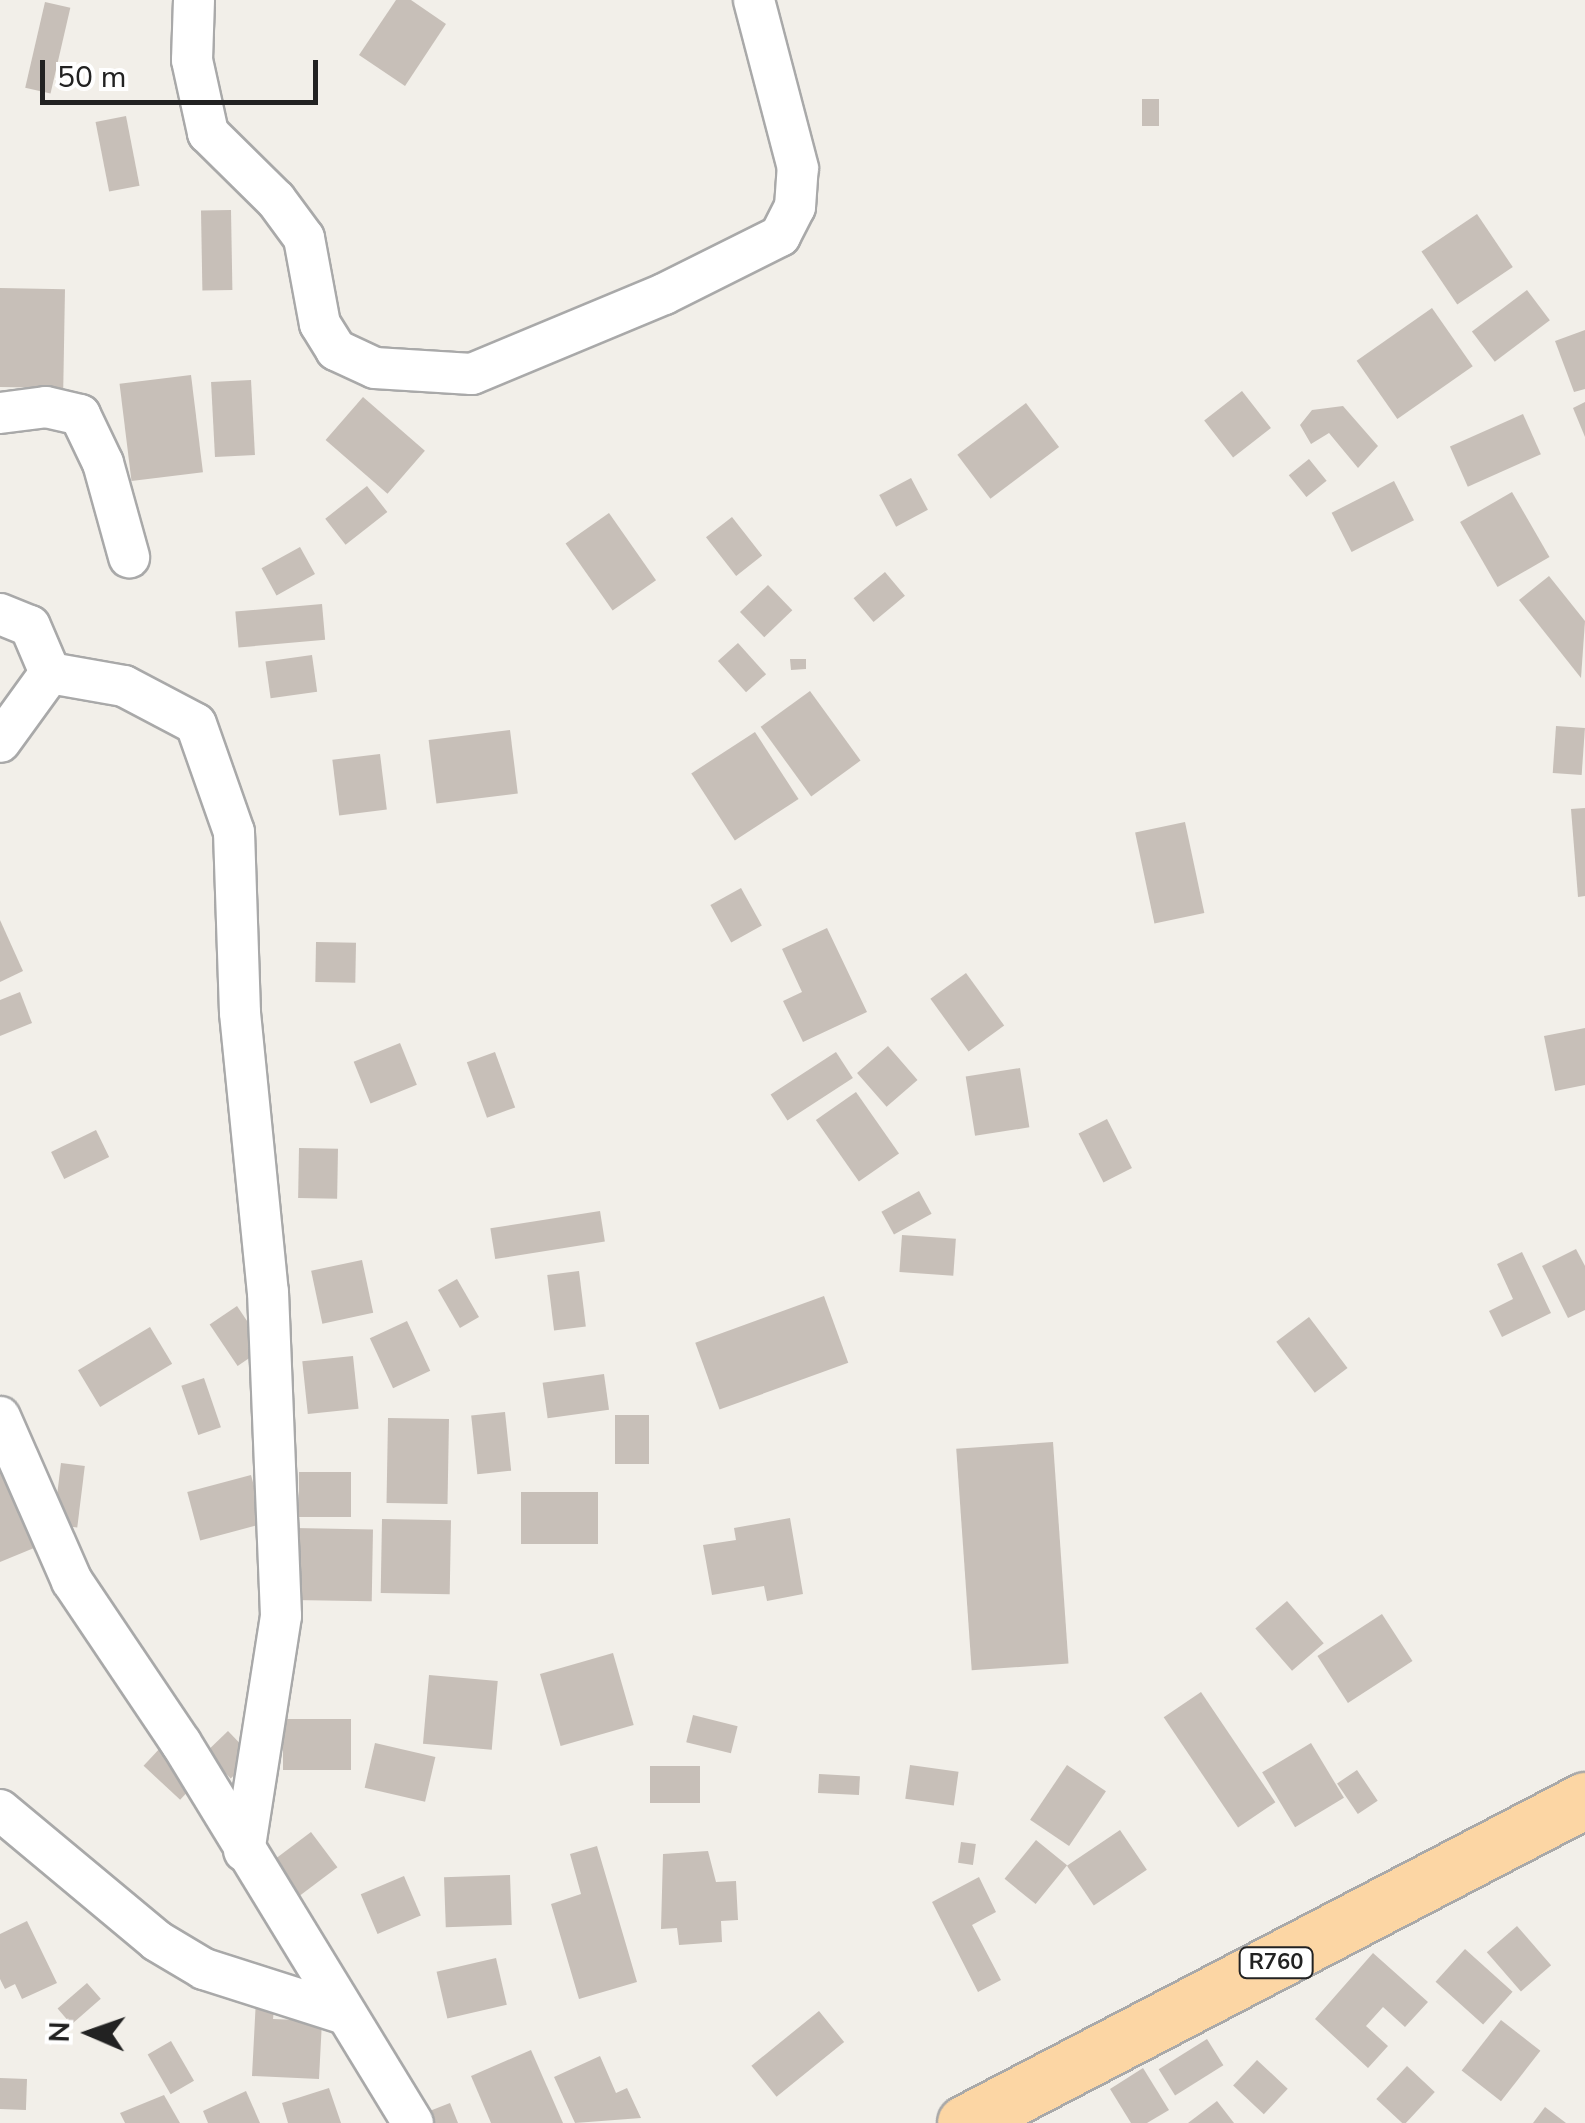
<!DOCTYPE html>
<html>
<head>
<meta charset="utf-8">
<style>
  body { margin:0 }
  #map { position:relative; width:1585px; height:2123px; overflow:hidden; background:#f2efe9; font-family:"Nunito Sans",sans-serif }
  div>[style] { position:absolute }
  .building>* { inset:0; background:#c7bfb8; transform-origin:0 0 }
  .roads { filter:drop-shadow(2px 0 #a9a9a9) drop-shadow(-2px 0 #a9a9a9) drop-shadow(0 2px #a9a9a9) drop-shadow(0 -2px #a9a9a9) }
  .street>* { height:40px; margin:-20px; padding:0 20px; transform-origin:20px; border-radius:20px; background:#fff }
  .primary>* { height:55px; margin:-27.5px; padding:0 27.5px; transform-origin:27.5px; border-radius:27.5px; background:#fcd6a4 }
  span { translate:-50% -50%; white-space:nowrap; text-align:center; line-height:1.15; -webkit-text-stroke:9px #fff; paint-order:stroke }
  .shield-label span { padding:2px 8px; background:#fff; border:2px solid; border-radius:8px; -webkit-text-stroke-width:0 }
  .shield-label { font-size:22px; color:#222; font-weight:700 }
  .north { position:absolute; left:40px; top:1983px; width:100px; height:100px; -webkit-text-stroke:8px #fff; paint-order:stroke; rotate:272deg; font-size:28px; font-weight:700; line-height:40px; text-align:center; color:#222 }
  .north::after { content:''; display:block; margin:auto; width:35px; height:45px; background:#222; clip-path:polygon(50% 0,100% 100%,50% 72%,0 100%) }
  .scale { position:absolute; left:40px; top:60px; width:278px; height:45px; box-sizing:border-box; border:5px solid #222; border-top:0; padding-left:12px; font-size:30px; line-height:35px; white-space:nowrap; color:#222; -webkit-text-stroke:8px #fff; paint-order:stroke }
</style>
</head>
<body>
<div id="map">
  <div class="building">
    <i style="clip-path:polygon(396px 0,411px 0,446px 24px,405px 86px,359px 55px)"></i>
    <i style="left:45px;top:2px;width:26px;height:88px;rotate:13deg"></i>
    <i style="left:1142px;top:99px;width:17px;height:27px"></i>
    <i style="left:126px;top:116px;width:71px;height:31px;rotate:79deg"></i>
    <i style="left:231px;top:210px;width:80px;height:30px;rotate:89deg"></i>
    <i style="left:1477px;top:214px;width:64px;height:67px;rotate:56deg"></i>
    <i style="left:0;top:288px;width:65px;height:99px;rotate:1deg"></i>
    <i style="left:1527px;top:290px;width:38px;height:69px;rotate:53deg"></i>
    <i style="left:1432px;top:308px;width:71px;height:92px;rotate:55deg"></i>
    <i style="clip-path:polygon(1585px 330px,1585px 389px,1574px 392px,1555px 341px)"></i>
    <i style="left:191px;top:375px;width:98px;height:72px;rotate:83deg"></i>
    <i style="left:251px;top:380px;width:75px;height:40px;rotate:87deg"></i>
    <i style="left:1242px;top:391px;width:47px;height:48px;rotate:52deg"></i>
    <i style="left:363px;top:397px;width:82px;height:57px;rotate:41deg"></i>
    <i style="clip-path:polygon(1585px 402px,1585px 437px,1573px 408px)"></i>
    <i style="left:1026px;top:403px;width:55px;height:86px;rotate:53deg"></i>
    <i style="clip-path:polygon(1343px 406px,1378px 446px,1358px 468px,1329px 433px,1311px 444px,1300px 425px,1312px 410px)"></i>
    <i style="left:1523px;top:414px;width:44px;height:80px;rotate:66deg"></i>
    <i style="left:1309px;top:459px;width:28px;height:26px;rotate:51deg"></i>
    <i style="left:911px;top:478px;width:36px;height:36px;rotate:62deg"></i>
    <i style="left:1394px;top:481px;width:44px;height:70px;rotate:63deg"></i>
    <i style="left:367px;top:486px;width:33px;height:53px;rotate:52deg"></i>
    <i style="left:1512px;top:492px;width:75px;height:60px;rotate:60deg"></i>
    <i style="left:609px;top:513px;width:82px;height:53px;rotate:55deg"></i>
    <i style="left:732px;top:517px;width:49px;height:33px;rotate:52deg"></i>
    <i style="left:300px;top:547px;width:31px;height:44px;rotate:61deg"></i>
    <i style="left:885px;top:572px;width:31px;height:41px;rotate:50deg"></i>
    <i style="clip-path:polygon(1549px 576px,1585px 621px,1581px 678px,1519px 600px)"></i>
    <i style="left:768px;top:585px;width:35px;height:39px;rotate:46deg"></i>
    <i style="left:322px;top:604px;width:36px;height:87px;rotate:85deg"></i>
    <i style="left:738px;top:643px;width:42px;height:27px;rotate:48deg"></i>
    <i style="left:312px;top:655px;width:37px;height:47px;rotate:82deg"></i>
    <i style="clip-path:polygon(790px 659px,806px 659px,806px 669px,791px 670px)"></i>
    <i style="left:810px;top:691px;width:86px;height:61px;rotate:54deg"></i>
    <i style="left:1556px;top:726px;width:29px;height:47px;rotate:4deg"></i>
    <i style="left:510px;top:730px;width:64px;height:82px;rotate:83deg"></i>
    <i style="left:755px;top:732px;width:80px;height:76px;rotate:57deg"></i>
    <i style="left:380px;top:754px;width:56px;height:48px;rotate:83deg"></i>
    <i style="clip-path:polygon(1585px 808px,1585px 896px,1578px 897px,1571px 809px)"></i>
    <i style="left:1185px;top:822px;width:93px;height:51px;rotate:78deg"></i>
    <i style="left:741px;top:888px;width:43px;height:35px;rotate:61deg"></i>
    <i style="clip-path:polygon(0 920px,23px 971px,0 982px)"></i>
    <i style="clip-path:polygon(827px 928px,867px 1012px,803px 1042px,783px 1001px,802px 992px,782px 949px)"></i>
    <i style="left:316px;top:942px;width:40px;height:40px;rotate:1deg"></i>
    <i style="left:966px;top:973px;width:65px;height:44px;rotate:54deg"></i>
    <i style="clip-path:polygon(20px 992px,32px 1023px,0 1036px,0 1000px)"></i>
    <i style="clip-path:polygon(1585px 1028px,1585px 1085px,1555px 1091px,1544px 1036px)"></i>
    <i style="left:400px;top:1043px;width:45px;height:50px;rotate:68deg"></i>
    <i style="left:888px;top:1046px;width:45px;height:41px;rotate:49deg"></i>
    <i style="left:495px;top:1052px;width:59px;height:30px;rotate:70deg"></i>
    <i style="left:836px;top:1052px;width:31px;height:78px;rotate:57deg"></i>
    <i style="left:1020px;top:1068px;width:60px;height:55px;rotate:81deg"></i>
    <i style="left:856px;top:1092px;width:75px;height:49px;rotate:55deg"></i>
    <i style="left:1107px;top:1119px;width:55px;height:32px;rotate:63deg"></i>
    <i style="left:96px;top:1130px;width:30px;height:50px;rotate:64deg"></i>
    <i style="left:299px;top:1148px;width:39px;height:50px;rotate:1deg"></i>
    <i style="left:919px;top:1191px;width:26px;height:43px;rotate:61deg"></i>
    <i style="left:600px;top:1211px;width:31px;height:111px;rotate:81deg"></i>
    <i style="left:902px;top:1235px;width:54px;height:37px;rotate:4deg"></i>
    <i style="clip-path:polygon(1576px 1249px,1585px 1266px,1585px 1310px,1568px 1318px,1542px 1266px)"></i>
    <i style="clip-path:polygon(1522px 1252px,1551px 1313px,1502px 1337px,1489px 1311px,1513px 1299px,1497px 1264px)"></i>
    <i style="left:362px;top:1260px;width:54px;height:52px;rotate:78deg"></i>
    <i style="left:579px;top:1271px;width:56px;height:32px;rotate:83deg"></i>
    <i style="left:457px;top:1279px;width:44px;height:22px;rotate:60deg"></i>
    <i style="left:824px;top:1296px;width:71px;height:137px;rotate:70deg"></i>
    <i style="left:237px;top:1306px;width:50px;height:33px;rotate:56deg"></i>
    <i style="left:1309px;top:1317px;width:64px;height:41px;rotate:53deg"></i>
    <i style="left:407px;top:1321px;width:55px;height:41px;rotate:65deg"></i>
    <i style="left:150px;top:1327px;width:43px;height:84px;rotate:59deg"></i>
    <i style="left:353px;top:1356px;width:53px;height:51px;rotate:84deg"></i>
    <i style="left:604px;top:1374px;width:36px;height:62px;rotate:82deg"></i>
    <i style="left:204px;top:1378px;width:52px;height:24px;rotate:71deg"></i>
    <i style="left:505px;top:1412px;width:59px;height:34px;rotate:84deg"></i>
    <i style="left:615px;top:1415px;width:34px;height:49px"></i>
    <i style="left:388px;top:1418px;width:61px;height:85px;rotate:1deg"></i>
    <i style="left:1053px;top:1442px;width:222px;height:97px;rotate:86deg"></i>
    <i style="clip-path:polygon(0 1463px,34px 1548px,0 1562px)"></i>
    <i style="left:61px;top:1463px;width:24px;height:62px;rotate:7deg"></i>
    <i style="left:299px;top:1472px;width:52px;height:45px"></i>
    <i style="left:251px;top:1475px;width:50px;height:66px;rotate:75deg"></i>
    <i style="left:521px;top:1492px;width:77px;height:52px"></i>
    <i style="clip-path:polygon(790px 1518px,803px 1594px,767px 1601px,764px 1586px,712px 1595px,703px 1545px,736px 1540px,734px 1528px)"></i>
    <i style="left:382px;top:1519px;width:69px;height:74px;rotate:1deg"></i>
    <i style="left:294px;top:1528px;width:79px;height:72px;rotate:1deg"></i>
    <i style="left:1287px;top:1601px;width:56px;height:42px;rotate:49deg"></i>
    <i style="left:1382px;top:1614px;width:56px;height:77px;rotate:57deg"></i>
    <i style="left:613px;top:1653px;width:75px;height:76px;rotate:74deg"></i>
    <i style="left:429px;top:1675px;width:69px;height:69px;rotate:5deg"></i>
    <i style="left:1201px;top:1692px;width:133px;height:45px;rotate:56deg"></i>
    <i style="left:693px;top:1715px;width:46px;height:28px;rotate:14deg"></i>
    <i style="left:283px;top:1719px;width:68px;height:51px"></i>
    <i style="left:228px;top:1731px;width:36px;height:31px;rotate:46deg"></i>
    <i style="left:375px;top:1743px;width:62px;height:46px;rotate:13deg"></i>
    <i style="left:1311px;top:1743px;width:64px;height:57px;rotate:59deg"></i>
    <i style="left:162px;top:1746px;width:50px;height:27px;rotate:43deg"></i>
    <i style="left:910px;top:1765px;width:49px;height:34px;rotate:8deg"></i>
    <i style="left:1067px;top:1765px;width:47px;height:66px;rotate:34deg"></i>
    <i style="left:700px;top:1766px;width:37px;height:50px;rotate:90deg"></i>
    <i style="left:1357px;top:1770px;width:37px;height:24px;rotate:56deg"></i>
    <i style="left:819px;top:1774px;width:41px;height:19px;rotate:3deg"></i>
    <i style="left:1120px;top:1830px;width:48px;height:64px;rotate:56deg"></i>
    <i style="left:311px;top:1832px;width:44px;height:54px;rotate:53deg"></i>
    <i style="left:1036px;top:1840px;width:40px;height:50px;rotate:39deg"></i>
    <i style="left:961px;top:1842px;width:15px;height:21px;rotate:8deg"></i>
    <i style="clip-path:polygon(597px 1846px,637px 1982px,579px 1999px,551px 1904px,581px 1894px,570px 1854px)"></i>
    <i style="clip-path:polygon(708px 1851px,716px 1882px,736px 1881px,738px 1920px,721px 1921px,722px 1942px,679px 1945px,677px 1928px,661px 1929px,663px 1854px)"></i>
    <i style="left:510px;top:1875px;width:50px;height:66px;rotate:88deg"></i>
    <i style="left:404px;top:1876px;width:43px;height:47px;rotate:67deg"></i>
    <i style="clip-path:polygon(979px 1877px,996px 1912px,972px 1925px,1001px 1980px,978px 1992px,932px 1902px)"></i>
    <i style="clip-path:polygon(27px 1921px,57px 1983px,22px 1999px,15px 1984px,5px 1989px,0 1979px,0 1934px)"></i>
    <i style="left:1517px;top:1926px;width:52px;height:40px;rotate:49deg"></i>
    <i style="left:1465px;top:1949px;width:64px;height:44px;rotate:42deg"></i>
    <i style="clip-path:polygon(1373px 1953px,1428px 2002px,1405px 2027px,1383px 2007px,1366px 2026px,1388px 2046px,1368px 2068px,1315px 2019px)"></i>
    <i style="left:496px;top:1958px;width:48px;height:61px;rotate:77deg"></i>
    <i style="left:87px;top:1983px;width:21px;height:39px;rotate:49deg"></i>
    <i style="clip-path:polygon(256px 1999px,275px 2000px,273px 2019px,322px 2021px,319px 2079px,252px 2076px)"></i>
    <i style="left:819px;top:2011px;width:40px;height:87px;rotate:51deg"></i>
    <i style="left:1501px;top:2020px;width:50px;height:64px;rotate:38deg"></i>
    <i style="left:1207px;top:2039px;width:31px;height:57px;rotate:58deg"></i>
    <i style="left:171px;top:2041px;width:46px;height:27px;rotate:60deg"></i>
    <i style="clip-path:polygon(531px 2050px,563px 2123px,491px 2123px,471px 2076px)"></i>
    <i style="clip-path:polygon(600px 2056px,616px 2093px,627px 2088px,641px 2118px,575px 2123px,554px 2077px)"></i>
    <i style="left:1257px;top:2060px;width:42px;height:35px;rotate:43deg"></i>
    <i style="left:1407px;top:2066px;width:38px;height:45px;rotate:43deg"></i>
    <i style="clip-path:polygon(1143px 2068px,1169px 2110px,1147px 2123px,1131px 2123px,1110px 2089px)"></i>
    <i style="left:27px;top:2079px;width:31px;height:27px;rotate:92deg"></i>
    <i style="clip-path:polygon(329px 2088px,341px 2123px,288px 2123px,282px 2103px)"></i>
    <i style="clip-path:polygon(246px 2091px,260px 2123px,208px 2123px,203px 2111px)"></i>
    <i style="clip-path:polygon(164px 2095px,180px 2123px,125px 2123px,120px 2113px)"></i>
    <i style="clip-path:polygon(1217px 2101px,1234px 2123px,1188px 2123px)"></i>
    <i style="clip-path:polygon(450px 2103px,458px 2123px,431px 2123px,427px 2112px)"></i>
    <i style="clip-path:polygon(1545px 2107px,1566px 2123px,1533px 2123px)"></i>
  </div>
  <div class="roads">
    <div class="street">
      <i style="left:194px;top:0;width:60px;rotate:91.9deg"></i>
      <i style="left:192px;top:60px;width:75px;rotate:77.6deg"></i>
      <i style="left:208px;top:133px;width:95px;rotate:44.6deg"></i>
      <i style="left:276px;top:200px;width:47px;rotate:53.6deg"></i>
      <i style="left:304px;top:238px;width:87px;rotate:79.5deg"></i>
      <i style="left:320px;top:324px;width:31px;rotate:58deg"></i>
      <i style="left:336px;top:350px;width:43px;rotate:24.8deg"></i>
      <i style="left:375px;top:368px;width:97px;rotate:3.5deg"></i>
      <i style="left:472px;top:374px;width:208px;rotate:-22.6deg"></i>
      <i style="left:664px;top:294px;width:130px;rotate:-26.6deg"></i>
      <i style="left:780px;top:236px;width:33px;rotate:-63deg"></i>
      <i style="left:795px;top:207px;width:39px;rotate:-86deg"></i>
      <i style="left:798px;top:168px;width:174px;rotate:-104.7deg"></i>
      <i style="left:0;top:413px;width:46px;rotate:-7.4deg"></i>
      <i style="left:46px;top:407px;width:35px;rotate:13deg"></i>
      <i style="left:80px;top:415px;width:53px;rotate:64.4deg"></i>
      <i style="left:103px;top:463px;width:98px;rotate:74.5deg"></i>
      <i style="left:0;top:614px;width:32px;rotate:22deg"></i>
      <i style="left:30px;top:626px;width:51px;rotate:66.9deg"></i>
      <i style="left:50px;top:673px;width:85px;rotate:125.9deg"></i>
      <i style="left:50px;top:673px;width:75px;rotate:10deg"></i>
      <i style="left:124px;top:686px;width:81px;rotate:27.8deg"></i>
      <i style="left:196px;top:724px;width:114px;rotate:70.6deg"></i>
      <i style="left:234px;top:832px;width:181px;rotate:88.1deg"></i>
      <i style="left:240px;top:1013px;width:280px;rotate:84.3deg"></i>
      <i style="left:268px;top:1292px;width:324px;rotate:87.7deg"></i>
      <i style="left:281px;top:1616px;width:238px;rotate:98.9deg"></i>
      <i style="left:0;top:1417px;width:179px;rotate:66.3deg"></i>
      <i style="left:72px;top:1581px;width:195px;rotate:56.1deg"></i>
      <i style="left:181px;top:1743px;width:445px;rotate:58.6deg"></i>
      <i style="left:0;top:1810px;width:204px;rotate:39.8deg"></i>
      <i style="left:157px;top:1941px;width:55px;rotate:30.8deg"></i>
      <i style="left:204px;top:1969px;width:145px;rotate:17.7deg"></i>
    </div>
    <div class="primary">
      <i style="left:965px;top:2123px;width:699px;rotate:-27.52deg"></i>
    </div>
  </div>
  <div class="shield-label">
    <span style="left:1276px;top:1963px">R760</span>
  </div>
  <div class="north">N</div>
  <div class="scale">50 m</div>
</div>
</body>
</html>
